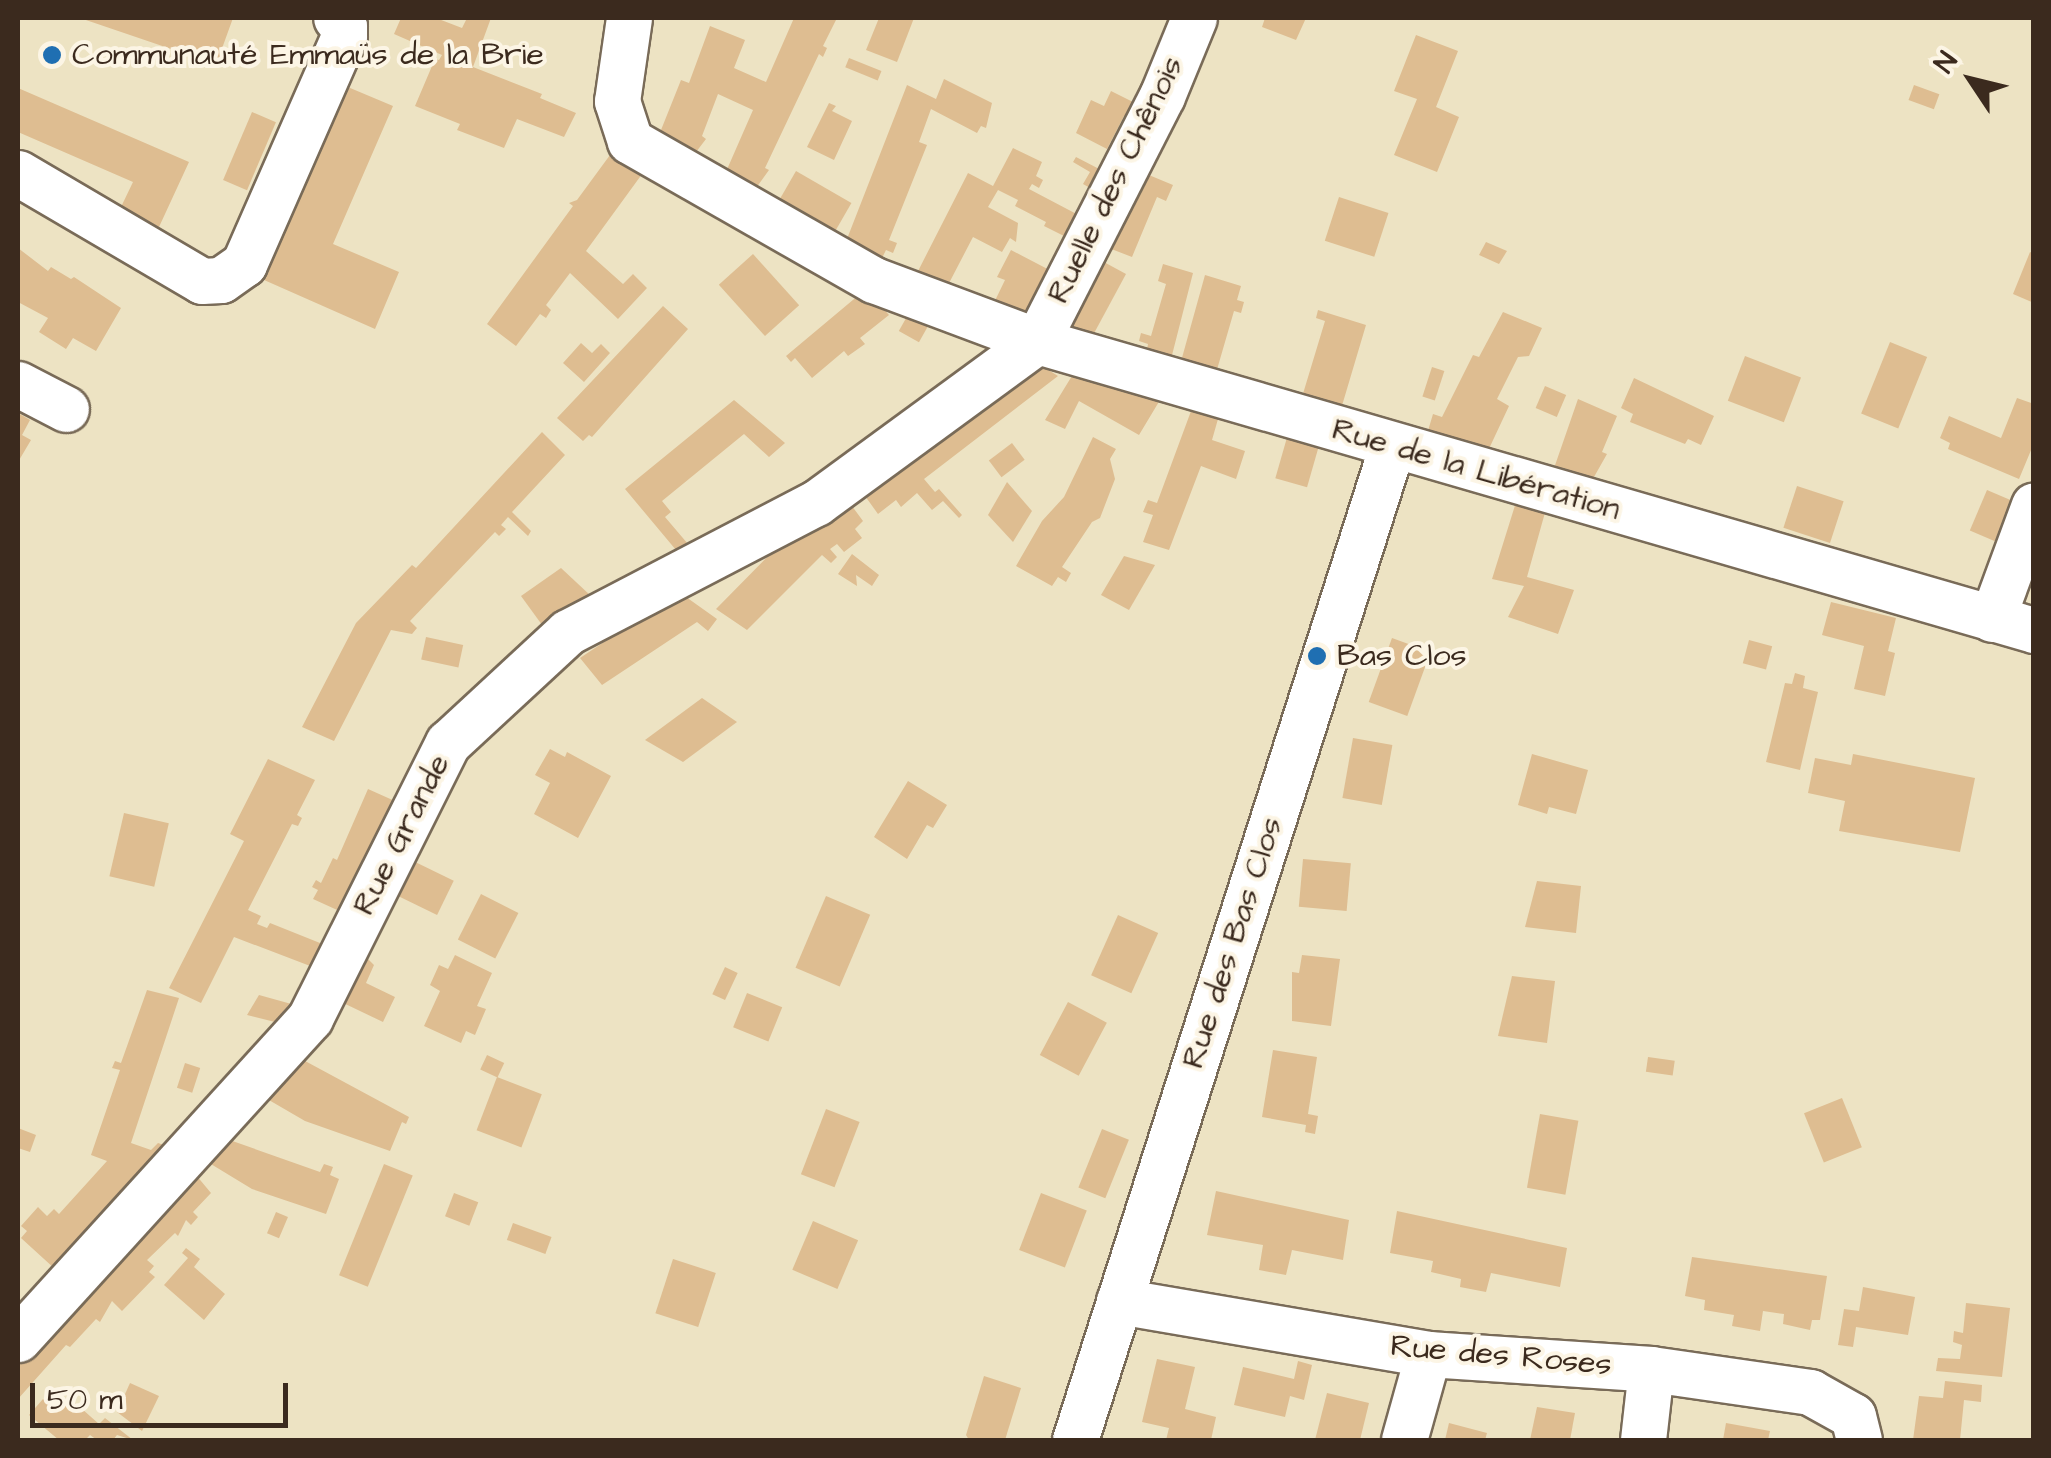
<!DOCTYPE html>
<html>
<head>
<meta charset="utf-8">
<style>
  body { margin:0 }
  #map { position:relative; width:2051px; height:1458px; overflow:hidden; background:#ede3c3; font-family:"Architects Daughter",sans-serif }
  div>[style] { position:absolute }
  .building>* { inset:0; background:#debd91; transform-origin:0 0 }
  .roads { filter:drop-shadow(2px 0 #796b58) drop-shadow(-2px 0 #796b58) drop-shadow(0 2px #796b58) drop-shadow(0 -2px #796b58) }
  .minor>* { height:45px; margin:-22.5px; padding:0 22.5px; transform-origin:22.5px; border-radius:22.5px; background:#fff }
  .dots>* { width:28px; height:28px; translate:-50% -50%; box-sizing:border-box; border:5px solid #fcf5e5; border-radius:50% }
  span { translate:-50% -50%; white-space:nowrap; text-align:center; line-height:1.15; -webkit-text-stroke:8px #fcf5e5; paint-order:stroke }
  .poi-label { font-size:32px; color:#3b2a1e }
  .left { translate:0 -50%; text-align:left }
  .street-label { font-size:32px; color:#3b2a1e }
  .frame { position:absolute; inset:0; border:20px solid #3b2a1e; pointer-events:none }
  .north { position:absolute; left:1921px; top:30px; width:100px; height:100px; -webkit-text-stroke:8px #fcf5e5; paint-order:stroke; rotate:305deg; font-size:28px; font-weight:700; line-height:40px; text-align:center; color:#3b2a1e }
  .north::after { content:''; display:block; margin:auto; width:35px; height:45px; background:#3b2a1e; clip-path:polygon(50% 0,100% 100%,50% 72%,0 100%) }
  .scale { position:absolute; left:30px; top:1383px; width:258px; height:45px; box-sizing:border-box; border:5px solid #3b2a1e; border-top:0; padding-left:12px; font-size:30px; line-height:35px; white-space:nowrap; color:#3b2a1e; -webkit-text-stroke:8px #fcf5e5; paint-order:stroke }
</style>
</head>
<body>
<div id="map">
  <div class="building">
    <i style="clip-path:polygon(80px 18px,233px 18px,220px 54px,229px 58px,227px 68px)"></i>
    <i style="clip-path:polygon(401px 18px,436px 18px,462px 28px,467px 18px,491px 18px,473px 67px,542px 94px,540px 98px,576px 113px,564px 137px,517px 119px,504px 148px,457px 130px,460px 124px,415px 106px,435px 59px,439px 60px,442px 55px,394px 34px)"></i>
    <i style="clip-path:polygon(794px 18px,837px 18px,823px 46px,827px 48px,823px 57px,819px 54px,765px 168px,769px 170px,756px 188px,725px 174px,753px 110px,718px 94px,702px 136px,706px 139px,693px 156px,659px 135px,681px 80px,689px 83px,710px 26px,745px 40px,734px 68px,766px 82px)"></i>
    <i style="clip-path:polygon(879px 18px,914px 18px,897px 62px,866px 50px)"></i>
    <i style="clip-path:polygon(1265px 18px,1306px 18px,1296px 40px,1262px 27px)"></i>
    <i style="clip-path:polygon(1416px 35px,1458px 51px,1436px 107px,1459px 117px,1437px 172px,1394px 155px,1417px 99px,1394px 91px)"></i>
    <i style="left:849px;top:58px;width:35px;height:10px;rotate:22deg"></i>
    <i style="clip-path:polygon(944px 79px,992px 103px,986px 128px,981px 126px,977px 133px,931px 109px,919px 142px,927px 145px,889px 240px,897px 243px,893px 253px,886px 250px,882px 258px,845px 244px,907px 85px,936px 99px)"></i>
    <i style="clip-path:polygon(343px 85px,393px 106px,333px 244px,399px 272px,375px 329px,255px 276px)"></i>
    <i style="left:1914px;top:85px;width:27px;height:16px;rotate:20deg"></i>
    <i style="clip-path:polygon(18px 88px,189px 162px,159px 227px,121px 207px,133px 182px,18px 132px)"></i>
    <i style="clip-path:polygon(1111px 91px,1137px 104px,1131px 119px,1124px 116px,1107px 149px,1076px 133px,1091px 100px,1104px 106px)"></i>
    <i style="clip-path:polygon(829px 103px,836px 106px,832px 111px,852px 121px,834px 160px,807px 147px)"></i>
    <i style="left:252px;top:112px;width:26px;height:74px;rotate:23deg"></i>
    <i style="clip-path:polygon(1013px 148px,1042px 162px,1036px 176px,1043px 180px,1039px 188px,1032px 184px,1029px 189px,1086px 219px,1076px 242px,1044px 226px,1046px 222px,1015px 206px,1018px 200px,998px 190px,988px 207px,1018px 223px,1016px 242px,1010px 238px,1002px 252px,973px 237px,947px 287px,915px 277px,968px 173px,993px 186px)"></i>
    <i style="clip-path:polygon(610px 155px,645px 170px,586px 251px,623px 284px,633px 274px,647px 288px,618px 319px,570px 273px,546px 305px,551px 310px,546px 318px,540px 314px,516px 346px,487px 324px,573px 206px,569px 203px,577px 200px)"></i>
    <i style="clip-path:polygon(1076px 157px,1105px 172px,1097px 192px,1083px 184px,1090px 172px,1073px 162px)"></i>
    <i style="clip-path:polygon(1132px 168px,1173px 185px,1166px 201px,1157px 197px,1132px 257px,1101px 245px)"></i>
    <i style="left:796px;top:171px;width:64px;height:34px;rotate:30deg"></i>
    <i style="left:1339px;top:197px;width:52px;height:46px;rotate:18deg"></i>
    <i style="clip-path:polygon(1486px 242px,1507px 251px,1499px 264px,1479px 255px)"></i>
    <i style="clip-path:polygon(18px 248px,48px 271px,51px 267px,71px 279px,74px 277px,121px 308px,96px 351px,73px 338px,66px 349px,39px 332px,48px 318px,18px 302px)"></i>
    <i style="clip-path:polygon(1011px 250px,1061px 276px,1032px 324px,990px 311px,1005px 280px,997px 277px)"></i>
    <i style="clip-path:polygon(2030px 252px,2034px 254px,2034px 303px,2013px 294px)"></i>
    <i style="left:753px;top:254px;width:69px;height:46px;rotate:48deg"></i>
    <i style="clip-path:polygon(1091px 255px,1126px 274px,1092px 337px,1065px 328px)"></i>
    <i style="clip-path:polygon(1163px 264px,1193px 273px,1170px 363px,1146px 355px,1148px 344px,1139px 341px,1141px 333px,1151px 336px,1166px 284px,1158px 281px)"></i>
    <i style="clip-path:polygon(1205px 275px,1241px 286px,1237px 300px,1244px 302px,1241px 313px,1234px 311px,1216px 373px,1180px 365px)"></i>
    <i style="clip-path:polygon(866px 289px,889px 315px,860px 338px,865px 344px,848px 356px,844px 351px,812px 378px,795px 358px,791px 362px,786px 356px)"></i>
    <i style="clip-path:polygon(663px 306px,688px 329px,592px 437px,589px 435px,583px 441px,557px 418px)"></i>
    <i style="clip-path:polygon(1318px 310px,1366px 325px,1341px 409px,1302px 397px,1325px 321px,1316px 318px)"></i>
    <i style="left:910px;top:311px;width:23px;height:23px;rotate:29deg"></i>
    <i style="clip-path:polygon(1503px 312px,1542px 328px,1529px 356px,1518px 357px,1497px 399px,1509px 406px,1487px 453px,1427px 434px,1433px 414px,1442px 417px,1473px 355px,1479px 357px)"></i>
    <i style="left:1890px;top:342px;width:40px;height:77px;rotate:22deg"></i>
    <i style="clip-path:polygon(581px 343px,592px 353px,601px 344px,610px 353px,584px 382px,563px 363px)"></i>
    <i style="left:1745px;top:356px;width:60px;height:48px;rotate:21deg"></i>
    <i style="clip-path:polygon(1029px 358px,1058px 376px,924px 479px,935px 492px,939px 489px,962px 515px,959px 518px,943px 501px,932px 510px,917px 493px,901px 507px,896px 500px,878px 514px,860px 489px)"></i>
    <i style="clip-path:polygon(1078px 366px,1160px 400px,1139px 435px,1079px 401px,1065px 429px,1045px 420px)"></i>
    <i style="left:1432px;top:367px;width:13px;height:31px;rotate:18deg"></i>
    <i style="clip-path:polygon(1634px 378px,1714px 416px,1701px 445px,1688px 439px,1685px 444px,1630px 422px,1633px 414px,1621px 408px)"></i>
    <i style="left:1545px;top:386px;width:23px;height:24px;rotate:23deg"></i>
    <i style="clip-path:polygon(2017px 398px,2034px 404px,2034px 443px,2019px 479px,1948px 449px,1950px 443px,1940px 438px,1949px 416px,2001px 438px)"></i>
    <i style="clip-path:polygon(1578px 399px,1617px 416px,1602px 452px,1607px 454px,1590px 484px,1552px 474px)"></i>
    <i style="clip-path:polygon(734px 400px,785px 443px,769px 457px,744px 434px,662px 501px,671px 512px,665px 517px,688px 544px,676px 550px,625px 489px)"></i>
    <i style="clip-path:polygon(1194px 403px,1220px 412px,1212px 440px,1245px 451px,1236px 479px,1201px 466px,1169px 550px,1143px 542px,1153px 515px,1143px 512px,1148px 500px,1157px 503px)"></i>
    <i style="clip-path:polygon(18px 413px,30px 420px,22px 435px,31px 440px,18px 462px)"></i>
    <i style="clip-path:polygon(542px 432px,565px 455px,512px 512px,531px 531px,528px 536px,508px 517px,501px 525px,506px 529px,499px 536px,495px 532px,410px 621px,417px 628px,412px 634px,391px 630px,334px 741px,302px 727px,356px 623px,412px 565px,416px 568px)"></i>
    <i style="left:1288px;top:434px;width:33px;height:46px;rotate:16deg"></i>
    <i style="clip-path:polygon(1093px 437px,1116px 449px,1110px 459px,1115px 479px,1100px 518px,1092px 522px,1062px 567px,1071px 573px,1066px 582px,1058px 577px,1052px 586px,1016px 566px,1042px 521px,1064px 497px)"></i>
    <i style="left:1012px;top:443px;width:21px;height:29px;rotate:53deg"></i>
    <i style="clip-path:polygon(1007px 482px,1032px 511px,1013px 542px,988px 515px)"></i>
    <i style="left:1797px;top:486px;width:49px;height:44px;rotate:18deg"></i>
    <i style="left:1987px;top:490px;width:28px;height:44px;rotate:23deg"></i>
    <i style="clip-path:polygon(846px 498px,863px 521px,855px 529px,862px 538px,844px 552px,837px 544px,830px 549px,837px 557px,831px 563px,822px 555px,747px 630px,716px 609px,781px 543px)"></i>
    <i style="clip-path:polygon(1517px 499px,1546px 509px,1527px 577px,1574px 590px,1558px 634px,1508px 617px,1524px 586px,1492px 579px)"></i>
    <i style="clip-path:polygon(852px 554px,879px 575px,872px 586px,856px 575px,857px 586px,838px 574px)"></i>
    <i style="clip-path:polygon(1124px 556px,1155px 565px,1129px 610px,1101px 595px)"></i>
    <i style="clip-path:polygon(561px 568px,591px 596px,545px 629px,521px 596px)"></i>
    <i style="clip-path:polygon(679px 592px,717px 619px,708px 631px,697px 622px,602px 685px,580px 658px)"></i>
    <i style="clip-path:polygon(1831px 602px,1896px 618px,1888px 651px,1895px 653px,1885px 696px,1854px 689px,1864px 646px,1822px 635px)"></i>
    <i style="left:426px;top:637px;width:38px;height:23px;rotate:12deg"></i>
    <i style="left:1392px;top:638px;width:41px;height:68px;rotate:20deg"></i>
    <i style="left:1749px;top:640px;width:24px;height:24px;rotate:15deg"></i>
    <i style="clip-path:polygon(1795px 673px,1805px 676px,1803px 688px,1818px 692px,1800px 770px,1766px 762px,1785px 683px,1792px 684px)"></i>
    <i style="clip-path:polygon(702px 698px,737px 722px,683px 762px,645px 740px)"></i>
    <i style="left:1353px;top:738px;width:40px;height:61px;rotate:10deg"></i>
    <i style="clip-path:polygon(550px 749px,565px 757px,567px 752px,611px 776px,578px 838px,534px 814px,550px 783px,535px 775px)"></i>
    <i style="clip-path:polygon(1532px 754px,1588px 770px,1576px 814px,1549px 807px,1547px 814px,1518px 805px)"></i>
    <i style="clip-path:polygon(1853px 754px,1975px 778px,1960px 852px,1839px 831px,1845px 801px,1808px 793px,1815px 758px,1851px 765px)"></i>
    <i style="clip-path:polygon(268px 759px,315px 780px,297px 815px,302px 818px,298px 826px,292px 824px,248px 910px,261px 916px,257px 924px,267px 928px,270px 923px,330px 947px,318px 969px,234px 937px,201px 1003px,169px 988px,244px 841px,230px 834px)"></i>
    <i style="clip-path:polygon(908px 781px,947px 805px,933px 828px,927px 825px,907px 859px,874px 837px)"></i>
    <i style="clip-path:polygon(368px 789px,397px 802px,346px 914px,313px 899px,318px 890px,312px 887px,316px 880px,321px 883px,333px 858px,337px 860px)"></i>
    <i style="left:124px;top:813px;width:46px;height:65px;rotate:13deg"></i>
    <i style="left:407px;top:858px;width:52px;height:38px;rotate:26deg"></i>
    <i style="left:1303px;top:859px;width:48px;height:48px;rotate:5deg"></i>
    <i style="clip-path:polygon(1537px 881px,1581px 886px,1576px 933px,1525px 927px)"></i>
    <i style="left:481px;top:894px;width:42px;height:51px;rotate:27deg"></i>
    <i style="left:826px;top:896px;width:48px;height:78px;rotate:23deg"></i>
    <i style="left:1118px;top:915px;width:44px;height:66px;rotate:24deg"></i>
    <i style="clip-path:polygon(362px 953px,374px 965px,366px 983px,395px 997px,383px 1022px,337px 1000px)"></i>
    <i style="clip-path:polygon(455px 955px,492px 973px,477px 1006px,486px 1009px,475px 1035px,466px 1031px,461px 1043px,424px 1026px,440px 991px,430px 985px,439px 965px,448px 969px)"></i>
    <i style="clip-path:polygon(1302px 955px,1340px 959px,1331px 1026px,1292px 1021px,1292px 972px,1299px 973px)"></i>
    <i style="left:725px;top:967px;width:14px;height:30px;rotate:25deg"></i>
    <i style="clip-path:polygon(1512px 976px,1555px 981px,1547px 1043px,1498px 1036px)"></i>
    <i style="clip-path:polygon(147px 990px,179px 998px,131px 1143px,151px 1150px,158px 1143px,170px 1147px,55px 1269px,21px 1238px,27px 1231px,21px 1226px,38px 1207px,47px 1216px,54px 1209px,59px 1214px,107px 1161px,91px 1155px,120px 1070px,112px 1068px,115px 1061px,121px 1063px)"></i>
    <i style="left:747px;top:993px;width:38px;height:37px;rotate:22deg"></i>
    <i style="clip-path:polygon(259px 995px,295px 1005px,283px 1024px,247px 1015px)"></i>
    <i style="left:1068px;top:1002px;width:44px;height:60px;rotate:28deg"></i>
    <i style="clip-path:polygon(1273px 1050px,1317px 1057px,1308px 1114px,1318px 1116px,1315px 1134px,1305px 1132px,1306px 1125px,1262px 1117px)"></i>
    <i style="clip-path:polygon(294px 1055px,409px 1117px,406px 1124px,402px 1122px,390px 1151px,305px 1121px,262px 1096px)"></i>
    <i style="left:487px;top:1055px;width:19px;height:16px;rotate:25deg"></i>
    <i style="left:1648px;top:1057px;width:27px;height:15px;rotate:8deg"></i>
    <i style="left:185px;top:1063px;width:16px;height:26px;rotate:18deg"></i>
    <i style="left:497px;top:1077px;width:48px;height:57px;rotate:21deg"></i>
    <i style="left:1842px;top:1098px;width:53px;height:41px;rotate:68deg"></i>
    <i style="left:826px;top:1109px;width:36px;height:70px;rotate:21deg"></i>
    <i style="left:1540px;top:1114px;width:39px;height:75px;rotate:10deg"></i>
    <i style="clip-path:polygon(18px 1128px,36px 1135px,30px 1152px,18px 1148px)"></i>
    <i style="left:1102px;top:1129px;width:29px;height:63px;rotate:22deg"></i>
    <i style="clip-path:polygon(221px 1137px,320px 1172px,324px 1164px,333px 1167px,330px 1175px,339px 1179px,326px 1214px,252px 1189px,201px 1158px)"></i>
    <i style="left:384px;top:1164px;width:31px;height:120px;rotate:22deg"></i>
    <i style="clip-path:polygon(191px 1169px,211px 1193px,193px 1212px,198px 1217px,191px 1225px,186px 1220px,178px 1236px,175px 1233px,147px 1260px,154px 1266px,149px 1272px,155px 1277px,122px 1311px,112px 1301px,100px 1322px,96px 1319px,70px 1347px,66px 1345px,18px 1399px,18px 1350px)"></i>
    <i style="clip-path:polygon(1216px 1191px,1349px 1220px,1343px 1260px,1292px 1250px,1286px 1275px,1259px 1270px,1263px 1245px,1207px 1235px)"></i>
    <i style="left:454px;top:1193px;width:26px;height:25px;rotate:21deg"></i>
    <i style="left:1041px;top:1193px;width:49px;height:61px;rotate:21deg"></i>
    <i style="clip-path:polygon(1397px 1211px,1567px 1248px,1560px 1287px,1491px 1273px,1486px 1292px,1460px 1287px,1461px 1279px,1431px 1272px,1433px 1261px,1390px 1253px)"></i>
    <i style="left:276px;top:1212px;width:13px;height:23px;rotate:23deg"></i>
    <i style="left:813px;top:1221px;width:49px;height:53px;rotate:23deg"></i>
    <i style="left:513px;top:1223px;width:41px;height:18px;rotate:20deg"></i>
    <i style="clip-path:polygon(186px 1248px,200px 1259px,194px 1267px,225px 1294px,204px 1320px,164px 1285px,188px 1258px,182px 1253px)"></i>
    <i style="clip-path:polygon(1692px 1257px,1827px 1276px,1820px 1320px,1812px 1320px,1810px 1330px,1783px 1324px,1784px 1314px,1763px 1311px,1760px 1331px,1732px 1326px,1734px 1315px,1704px 1310px,1705px 1300px,1685px 1296px)"></i>
    <i style="left:673px;top:1259px;width:45px;height:57px;rotate:18deg"></i>
    <i style="clip-path:polygon(1863px 1287px,1915px 1297px,1908px 1335px,1856px 1327px,1853px 1347px,1838px 1345px,1844px 1309px,1859px 1311px)"></i>
    <i style="clip-path:polygon(1966px 1303px,2010px 1308px,2002px 1377px,1936px 1371px,1938px 1358px,1960px 1359px,1962px 1345px,1953px 1342px,1954px 1331px,1963px 1333px)"></i>
    <i style="clip-path:polygon(1157px 1359px,1195px 1367px,1185px 1409px,1216px 1417px,1211px 1440px,1166px 1440px,1169px 1428px,1142px 1422px)"></i>
    <i style="clip-path:polygon(1298px 1361px,1312px 1365px,1304px 1400px,1290px 1396px,1285px 1417px,1234px 1405px,1243px 1367px,1294px 1379px)"></i>
    <i style="clip-path:polygon(984px 1376px,1021px 1388px,1005px 1440px,969px 1440px,966px 1435px)"></i>
    <i style="clip-path:polygon(1945px 1381px,1982px 1385px,1981px 1402px,1964px 1400px,1960px 1440px,1913px 1440px,1919px 1396px,1943px 1398px)"></i>
    <i style="clip-path:polygon(130px 1383px,159px 1396px,142px 1431px,117px 1412px)"></i>
    <i style="clip-path:polygon(1327px 1393px,1369px 1403px,1360px 1440px,1315px 1440px)"></i>
    <i style="clip-path:polygon(55px 1397px,68px 1408px,73px 1401px,99px 1424px,105px 1418px,133px 1440px,117px 1435px,113px 1440px,97px 1440px,90px 1435px,85px 1440px,59px 1440px,29px 1415px,43px 1399px,48px 1403px)"></i>
    <i style="clip-path:polygon(1537px 1407px,1575px 1413px,1570px 1440px,1530px 1440px)"></i>
    <i style="clip-path:polygon(1449px 1423px,1487px 1433px,1485px 1440px,1445px 1440px)"></i>
    <i style="clip-path:polygon(1726px 1423px,1770px 1431px,1768px 1440px,1723px 1440px)"></i>
  </div>
  <div class="roads">
    <div class="minor">
      <i style="left:629px;top:18px;width:84px;rotate:98.2deg"></i>
      <i style="left:617px;top:101px;width:42px;rotate:72deg"></i>
      <i style="left:630px;top:141px;width:281px;rotate:29.7deg"></i>
      <i style="left:874px;top:280px;width:174px;rotate:20.5deg"></i>
      <i style="left:1037px;top:341px;width:1038px;rotate:16.17deg"></i>
      <i style="left:18px;top:173px;width:213px;rotate:30.4deg"></i>
      <i style="left:202px;top:281px;width:19px;rotate:-3deg"></i>
      <i style="left:221px;top:280px;width:28px;rotate:-35deg"></i>
      <i style="left:244px;top:264px;width:249px;rotate:-66.3deg"></i>
      <i style="left:344px;top:36px;width:10px;rotate:-90deg"></i>
      <i style="left:344px;top:26px;width:11px;rotate:-135deg"></i>
      <i style="left:18px;top:384px;width:54px;rotate:27.5deg"></i>
      <i style="left:1992px;top:619px;width:121px;rotate:-69.8deg"></i>
      <i style="left:1119px;top:1301px;width:314px;rotate:9.7deg"></i>
      <i style="left:1428px;top:1354px;width:224px;rotate:3.8deg"></i>
      <i style="left:1651px;top:1369px;width:161px;rotate:8.2deg"></i>
      <i style="left:1810px;top:1392px;width:49px;rotate:29.2deg"></i>
      <i style="left:1853px;top:1416px;width:25px;rotate:76deg"></i>
      <i style="left:18px;top:1339px;width:434px;rotate:-47.7deg"></i>
      <i style="left:310px;top:1018px;width:308px;rotate:-63.4deg"></i>
      <i style="left:448px;top:743px;width:163px;rotate:-42.8deg"></i>
      <i style="left:568px;top:632px;width:280px;rotate:-27.5deg"></i>
      <i style="left:816px;top:503px;width:274px;rotate:-36.2deg"></i>
      <i style="left:1037px;top:341px;width:275px;rotate:-63deg"></i>
      <i style="left:1162px;top:96px;width:84px;rotate:-67.7deg"></i>
      <i style="left:1075px;top:1440px;width:1043px;rotate:-72.31deg"></i>
      <i style="left:1404px;top:1440px;width:89px;rotate:-74.4deg"></i>
      <i style="left:1643px;top:1440px;width:71px;rotate:-83.6deg"></i>
    </div>
  </div>
  <div class="dots">
    <i style="left:52px;top:55px;background:#1f6fb2"></i>
    <i style="left:1317px;top:656px;background:#1f6fb2"></i>
  </div>
  <div class="poi-label">
    <span class="left" style="left:72px;top:55px">Communauté Emmaüs de la Brie</span>
    <span class="left" style="left:1337px;top:656px">Bas Clos</span>
  </div>
  <div class="street-label">
    <span style="left:1116px;top:180px;rotate:-64deg">Ruelle des Chênois</span>
    <span style="left:1476px;top:470px;rotate:16deg">Rue de la Libération</span>
    <span style="left:402px;top:835px;rotate:-63deg">Rue Grande</span>
    <span style="left:1233px;top:943px;rotate:-72deg">Rue des Bas Clos</span>
    <span style="left:1501px;top:1356px;rotate:5deg">Rue des Roses</span>
  </div>
  <div class="frame"></div>
  <div class="north">N</div>
  <div class="scale">50 m</div>
</div>
</body>
</html>
